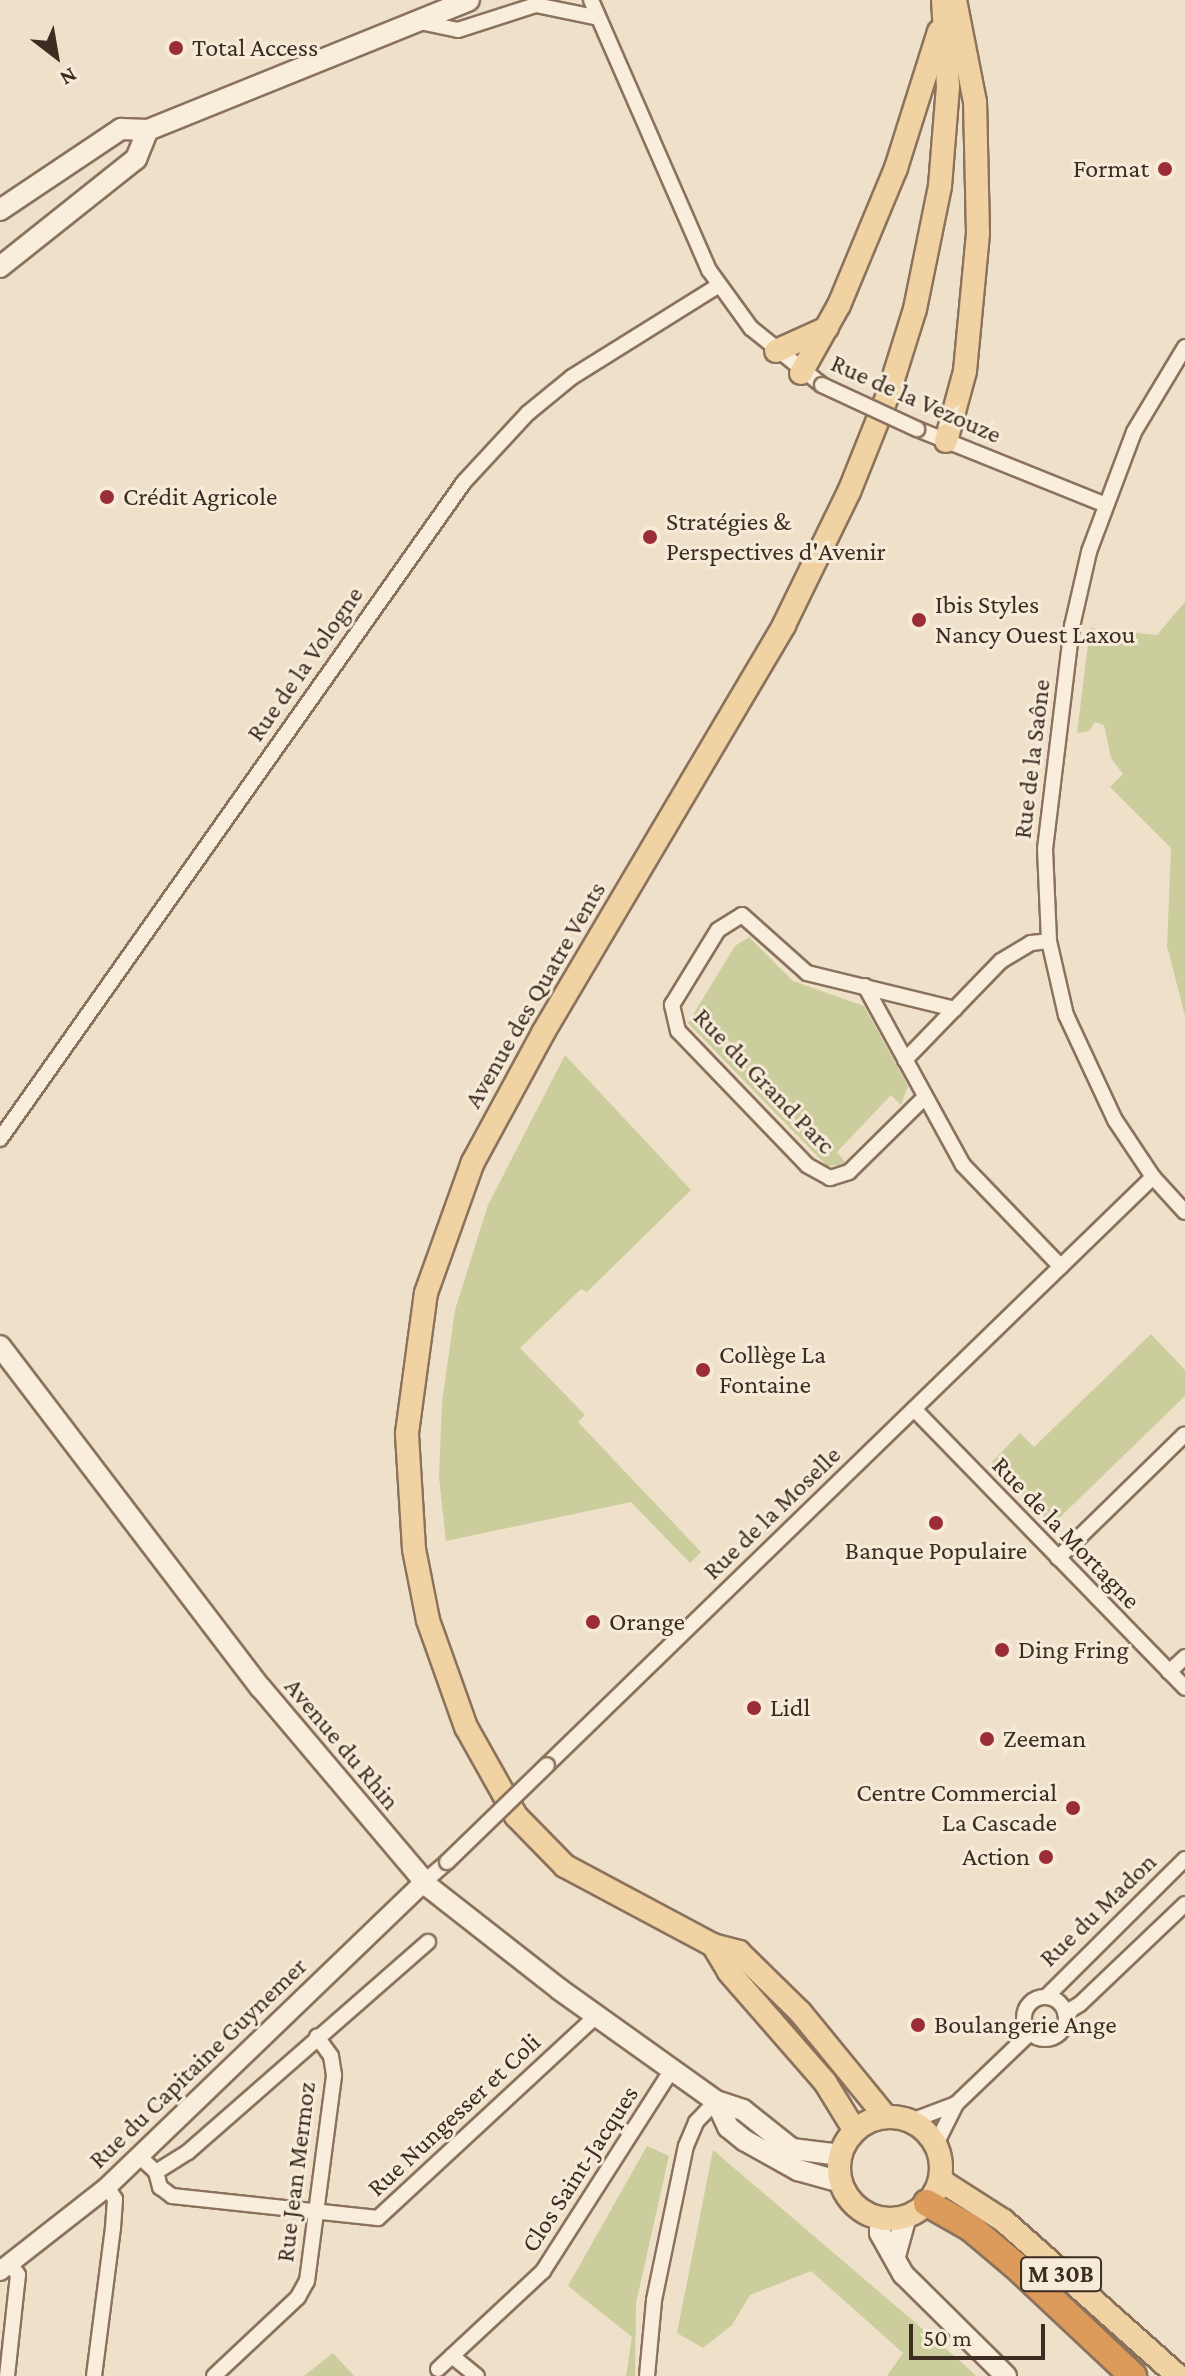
<!DOCTYPE html>
<html>
<head>
<meta charset="utf-8">
<style>
  body { margin:0 }
  #map { position:relative; width:1185px; height:2376px; overflow:hidden; background:#efe1c9; font-family:"Crimson Pro",serif }
  div>[style] { position:absolute }
  .green>* { inset:0; background:#cbcd9c }
  .roads { filter:drop-shadow(2px 0 #8b725d) drop-shadow(-2px 0 #8b725d) drop-shadow(0 2px #8b725d) drop-shadow(0 -2px #8b725d) }
  .minor>* { height:14px; margin:-7px; padding:0 7px; transform-origin:7px; border-radius:7px; background:#f9eedc }
  .minor>.ring { margin:-7px; padding:0; box-sizing:content-box; background:none; border:14px solid #f9eedc; border-radius:50% }
  .tertiary>* { height:18px; margin:-9px; padding:0 9px; transform-origin:9px; border-radius:9px; background:#f9eedc }
  .secondary>* { height:20px; margin:-10px; padding:0 10px; transform-origin:10px; border-radius:10px; background:#f9eedc }
  .primary>* { height:22px; margin:-11px; padding:0 11px; transform-origin:11px; border-radius:11px; background:#f1d2a2 }
  .primary>.ring { margin:-11px; padding:0; box-sizing:content-box; background:none; border:22px solid #f1d2a2; border-radius:50% }
  .motorway>* { height:26px; margin:-13px; padding:0 13px; transform-origin:13px; border-radius:13px; background:#dc9a5b }
  .bridges { filter:drop-shadow(2px 0 #8b725d) drop-shadow(-2px 0 #8b725d) drop-shadow(0 2px #8b725d) drop-shadow(0 -2px #8b725d) }
  .minor-bridge>* { height:14px; margin:-7px; padding:0 7px; transform-origin:7px; border-radius:7px; background:#f9eedc }
  .dots>* { width:22px; height:22px; translate:-50% -50%; box-sizing:border-box; border:4px solid #f6ebd8; border-radius:50% }
  span { translate:-50% -50%; white-space:nowrap; text-align:center; line-height:1.15; -webkit-text-stroke:6px #f6ebd8; paint-order:stroke }
  .shield-label span { padding:2px 6px; background:#f6ebd8; border:2px solid; border-radius:6px; -webkit-text-stroke-width:0 }
  .shield-label { font-size:24px; color:#3c2c21; font-weight:700 }
  .poi-label { font-size:26px; color:#3c2c21 }
  .left { translate:0 -50%; text-align:left }
  .right { translate:-100% -50%; text-align:right }
  .street-label { font-size:26px; color:#3c2c21 }
  .north { position:absolute; left:16px; top:16px; width:80px; height:80px; -webkit-text-stroke:6px #f6ebd8; paint-order:stroke; rotate:149deg; font-size:22px; font-weight:700; line-height:32px; text-align:center; color:#3c2c21 }
  .north::after { content:''; display:block; margin:auto; width:28px; height:36px; background:#3c2c21; clip-path:polygon(50% 0,100% 100%,50% 72%,0 100%) }
  .scale { position:absolute; left:909px; top:2324px; width:136px; height:36px; box-sizing:border-box; border:4px solid #3c2c21; border-top:0; padding-left:10px; font-size:24px; line-height:28px; white-space:nowrap; color:#3c2c21; -webkit-text-stroke:6px #f6ebd8; paint-order:stroke }
</style>
</head>
<body>
<div id="map">
  <div class="green">
    <i style="clip-path:polygon(1185px 602px,1185px 1016px,1167px 946px,1171px 848px,1110px 787px,1123px 774px,1111px 758px,1104px 725px,1095px 722px,1089px 731px,1077px 733px,1090px 628px,1157px 635px)"></i>
    <i style="clip-path:polygon(749px 937px,793px 981px,864px 1006px,908px 1086px,901px 1105px,891px 1095px,837px 1152px,845px 1162px,841px 1165px,827px 1166px,688px 1023px,735px 946px)"></i>
    <i style="clip-path:polygon(565px 1055px,691px 1190px,587px 1292px,581px 1289px,520px 1348px,585px 1415px,578px 1422px,701px 1552px,690px 1563px,631px 1502px,446px 1541px,439px 1477px,442px 1402px,455px 1310px,488px 1205px)"></i>
    <i style="clip-path:polygon(1151px 1334px,1185px 1370px,1185px 1396px,1051px 1526px,990px 1464px,1020px 1433px,1034px 1447px)"></i>
    <i style="clip-path:polygon(647px 2146px,669px 2156px,636px 2303px,635px 2376px,626px 2376px,632px 2337px,568px 2286px)"></i>
    <i style="clip-path:polygon(713px 2150px,959px 2360px,976px 2376px,887px 2376px,903px 2353px,811px 2271px,750px 2295px,732px 2325px,703px 2348px,677px 2333px)"></i>
    <i style="clip-path:polygon(333px 2353px,354px 2376px,304px 2376px)"></i>
  </div>
  <div class="roads">
    <div class="minor">
      <i style="left:591px;top:0;width:295px;rotate:66.4deg"></i>
      <i style="left:709px;top:270px;width:72px;rotate:54.1deg"></i>
      <i style="left:751px;top:328px;width:91px;rotate:38.8deg"></i>
      <i style="left:415px;top:21px;width:44px;rotate:11.8deg"></i>
      <i style="left:458px;top:30px;width:82px;rotate:-17.8deg"></i>
      <i style="left:536px;top:5px;width:64px;rotate:11.7deg"></i>
      <i style="left:1185px;top:347px;width:99px;rotate:121deg"></i>
      <i style="left:1134px;top:432px;width:128px;rotate:110.6deg"></i>
      <i style="left:1089px;top:552px;width:76px;rotate:102.9deg"></i>
      <i style="left:1072px;top:626px;width:225px;rotate:96.9deg"></i>
      <i style="left:1045px;top:849px;width:92px;rotate:87.5deg"></i>
      <i style="left:1049px;top:941px;width:76px;rotate:77.1deg"></i>
      <i style="left:1066px;top:1015px;width:116px;rotate:65deg"></i>
      <i style="left:1115px;top:1120px;width:69px;rotate:56.3deg"></i>
      <i style="left:1153px;top:1177px;width:47px;rotate:47.6deg"></i>
      <i style="left:917px;top:429px;width:201px;rotate:21.9deg"></i>
      <i style="left:865px;top:986px;width:204px;rotate:61.3deg"></i>
      <i style="left:963px;top:1165px;width:141px;rotate:46.1deg"></i>
      <i style="left:905px;top:1060px;width:138px;rotate:-45.9deg"></i>
      <i style="left:1001px;top:961px;width:35px;rotate:-31deg"></i>
      <i style="left:1031px;top:943px;width:18px;rotate:-6deg"></i>
      <i style="left:925px;top:1097px;width:107px;rotate:135.4deg"></i>
      <i style="left:849px;top:1172px;width:20px;rotate:162deg"></i>
      <i style="left:830px;top:1178px;width:26px;rotate:-151deg"></i>
      <i style="left:807px;top:1165px;width:186px;rotate:-133.9deg"></i>
      <i style="left:678px;top:1031px;width:27px;rotate:-103deg"></i>
      <i style="left:672px;top:1005px;width:88px;rotate:-58.5deg"></i>
      <i style="left:718px;top:930px;width:28px;rotate:-32deg"></i>
      <i style="left:742px;top:915px;width:87px;rotate:41.7deg"></i>
      <i style="left:807px;top:973px;width:152px;rotate:13.7deg"></i>
      <i style="left:0;top:1139px;width:804px;rotate:-54.77deg"></i>
      <i style="left:464px;top:482px;width:94px;rotate:-47.2deg"></i>
      <i style="left:528px;top:413px;width:57px;rotate:-39.3deg"></i>
      <i style="left:572px;top:377px;width:173px;rotate:-32deg"></i>
      <i style="left:914px;top:1409px;width:389px;rotate:45.8deg"></i>
      <i style="left:1058px;top:1558px;width:177px;rotate:-44.3deg"></i>
      <i style="left:1169px;top:1672px;width:22px;rotate:-43deg"></i>
      <i style="left:547px;top:1765px;width:844px;rotate:-44.14deg"></i>
      <i style="left:424px;top:1882px;width:30px;rotate:-41deg"></i>
      <i style="left:1046px;top:1997px;width:196px;rotate:-44.8deg"></i>
      <i class="ring" style="left:1024px;top:1997px;width:28px;height:28px"></i>
      <i style="left:1065px;top:2013px;width:17px;rotate:-31deg"></i>
      <i style="left:1080px;top:2004px;width:145px;rotate:-43.6deg"></i>
      <i style="left:911px;top:2121px;width:48px;rotate:-20.7deg"></i>
      <i style="left:936px;top:2144px;width:45px;rotate:-63.4deg"></i>
      <i style="left:956px;top:2104px;width:103px;rotate:-43.8deg"></i>
      <i style="left:140px;top:2157px;width:22px;rotate:43deg"></i>
      <i style="left:156px;top:2172px;width:38px;rotate:-32deg"></i>
      <i style="left:188px;top:2152px;width:319px;rotate:-41.2deg"></i>
      <i style="left:156px;top:2172px;width:16px;rotate:75deg"></i>
      <i style="left:160px;top:2187px;width:15px;rotate:37deg"></i>
      <i style="left:172px;top:2196px;width:207px;rotate:6.1deg"></i>
      <i style="left:378px;top:2218px;width:299px;rotate:-42.8deg"></i>
      <i style="left:452px;top:2356px;width:32px;rotate:39deg"></i>
      <i style="left:438px;top:2369px;width:144px;rotate:-43deg"></i>
      <i style="left:543px;top:2271px;width:240px;rotate:-57.4deg"></i>
      <i style="left:7px;top:2376px;width:102px;rotate:-83.8deg"></i>
      <i style="left:18px;top:2275px;width:14px;rotate:-124deg"></i>
      <i style="left:94px;top:2376px;width:149px;rotate:-82.7deg"></i>
      <i style="left:113px;top:2228px;width:29px;rotate:-86deg"></i>
      <i style="left:115px;top:2199px;width:14px;rotate:-124deg"></i>
      <i style="left:214px;top:2376px;width:115px;rotate:-43.2deg"></i>
      <i style="left:298px;top:2297px;width:18px;rotate:-61deg"></i>
      <i style="left:307px;top:2281px;width:208px;rotate:-82.5deg"></i>
      <i style="left:334px;top:2075px;width:19px;rotate:-99deg"></i>
      <i style="left:331px;top:2056px;width:24px;rotate:-126deg"></i>
      <i style="left:647px;top:2376px;width:76px;rotate:-84.7deg"></i>
      <i style="left:654px;top:2300px;width:157px;rotate:-78.3deg"></i>
      <i style="left:686px;top:2146px;width:26px;rotate:-67deg"></i>
      <i style="left:696px;top:2122px;width:29px;rotate:-46deg"></i>
    </div>
    <div class="tertiary">
      <i style="left:0;top:2271px;width:136px;rotate:-38.1deg"></i>
      <i style="left:107px;top:2187px;width:440px;rotate:-43.9deg"></i>
    </div>
    <div class="secondary">
      <i style="left:0;top:210px;width:146px;rotate:-33.8deg"></i>
      <i style="left:121px;top:129px;width:27px;rotate:2deg"></i>
      <i style="left:148px;top:130px;width:346px;rotate:-22deg"></i>
      <i style="left:0;top:267px;width:174px;rotate:-38.5deg"></i>
      <i style="left:136px;top:159px;width:31px;rotate:-68deg"></i>
      <i style="left:0;top:1346px;width:430px;rotate:52.7deg"></i>
      <i style="left:261px;top:1688px;width:260px;rotate:49.8deg"></i>
      <i style="left:429px;top:1887px;width:165px;rotate:38.1deg"></i>
      <i style="left:559px;top:1989px;width:193px;rotate:35.5deg"></i>
      <i style="left:716px;top:2101px;width:28px;rotate:18deg"></i>
      <i style="left:743px;top:2110px;width:63px;rotate:38.5deg"></i>
      <i style="left:792px;top:2149px;width:49px;rotate:7deg"></i>
      <i style="left:716px;top:2101px;width:29px;rotate:65deg"></i>
      <i style="left:728px;top:2127px;width:21px;rotate:39deg"></i>
      <i style="left:744px;top:2140px;width:62px;rotate:29.1deg"></i>
      <i style="left:798px;top:2170px;width:45px;rotate:15.6deg"></i>
      <i style="left:880px;top:2218px;width:15px;rotate:90deg"></i>
      <i style="left:880px;top:2233px;width:47px;rotate:60.7deg"></i>
      <i style="left:903px;top:2274px;width:145px;rotate:44.7deg"></i>
      <i style="left:895px;top:2256px;width:41px;rotate:-74.6deg"></i>
    </div>
    <div class="primary">
      <i style="left:776px;top:351px;width:56px;rotate:-24.3deg"></i>
      <i style="left:801px;top:373px;width:78px;rotate:-60.8deg"></i>
      <i style="left:839px;top:305px;width:148px;rotate:-67.4deg"></i>
      <i style="left:896px;top:168px;width:143px;rotate:-72.5deg"></i>
      <i style="left:946px;top:441px;width:73px;rotate:-74.8deg"></i>
      <i style="left:965px;top:371px;width:139px;rotate:-84.6deg"></i>
      <i style="left:978px;top:233px;width:131px;rotate:-91.3deg"></i>
      <i style="left:975px;top:102px;width:104px;rotate:-101.1deg"></i>
      <i style="left:713px;top:1945px;width:31px;rotate:59deg"></i>
      <i style="left:729px;top:1972px;width:146px;rotate:48.9deg"></i>
      <i style="left:825px;top:2082px;width:57px;rotate:58.5deg"></i>
      <i style="left:886px;top:2117px;width:136px;rotate:-129.3deg"></i>
      <i style="left:800px;top:2012px;width:86px;rotate:-135.5deg"></i>
      <i style="left:739px;top:1952px;width:27px;rotate:-165deg"></i>
      <i style="left:713px;top:1945px;width:168px;rotate:-151.9deg"></i>
      <i style="left:565px;top:1866px;width:70px;rotate:-134.4deg"></i>
      <i style="left:516px;top:1816px;width:102px;rotate:-119.3deg"></i>
      <i style="left:466px;top:1727px;width:114px;rotate:-109.6deg"></i>
      <i style="left:428px;top:1620px;width:72px;rotate:-101.2deg"></i>
      <i style="left:414px;top:1549px;width:116px;rotate:-93.5deg"></i>
      <i style="left:407px;top:1433px;width:141px;rotate:-82.3deg"></i>
      <i style="left:426px;top:1293px;width:139px;rotate:-70.3deg"></i>
      <i style="left:473px;top:1162px;width:147px;rotate:-61.5deg"></i>
      <i style="left:543px;top:1033px;width:474px;rotate:-59.4deg"></i>
      <i style="left:784px;top:625px;width:148px;rotate:-64deg"></i>
      <i style="left:849px;top:492px;width:108px;rotate:-68.2deg"></i>
      <i style="left:889px;top:392px;width:87px;rotate:-72.6deg"></i>
      <i style="left:915px;top:309px;width:126px;rotate:-78.5deg"></i>
      <i style="left:940px;top:186px;width:100px;rotate:-85.4deg"></i>
      <i style="left:948px;top:86px;width:86px;rotate:-93.3deg"></i>
      <i class="ring" style="left:839px;top:2117px;width:80px;height:80px"></i>
      <i style="left:940px;top:2180px;width:76px;rotate:32.6deg"></i>
      <i style="left:1004px;top:2221px;width:233px;rotate:41.7deg"></i>
    </div>
    <div class="motorway">
      <i style="left:927px;top:2203px;width:51px;rotate:29.6deg"></i>
      <i style="left:971px;top:2228px;width:57px;rotate:40.1deg"></i>
      <i style="left:1015px;top:2265px;width:162px;rotate:43.2deg"></i>
    </div>
  </div>
  <div class="bridges">
    <div class="minor-bridge">
      <i style="left:822px;top:385px;width:105px;rotate:24.9deg"></i>
      <i style="left:447px;top:1862px;width:139px;rotate:-44.1deg"></i>
    </div>
  </div>
  <div class="dots">
    <i style="left:176px;top:48px;background:#9a2d36"></i>
    <i style="left:1165px;top:169px;background:#9a2d36"></i>
    <i style="left:107px;top:497px;background:#9a2d36"></i>
    <i style="left:650px;top:537px;background:#9a2d36"></i>
    <i style="left:919px;top:620px;background:#9a2d36"></i>
    <i style="left:703px;top:1370px;background:#9a2d36"></i>
    <i style="left:936px;top:1523px;background:#9a2d36"></i>
    <i style="left:593px;top:1622px;background:#9a2d36"></i>
    <i style="left:1002px;top:1650px;background:#9a2d36"></i>
    <i style="left:754px;top:1708px;background:#9a2d36"></i>
    <i style="left:987px;top:1739px;background:#9a2d36"></i>
    <i style="left:1073px;top:1808px;background:#9a2d36"></i>
    <i style="left:1046px;top:1857px;background:#9a2d36"></i>
    <i style="left:918px;top:2025px;background:#9a2d36"></i>
  </div>
  <div class="shield-label">
    <span style="left:1061px;top:2274px">M 30B</span>
  </div>
  <div class="poi-label">
    <span class="left" style="left:192px;top:48px">Total Access</span>
    <span class="right" style="left:1149px;top:169px">Format</span>
    <span class="left" style="left:123px;top:497px">Crédit Agricole</span>
    <span class="left" style="left:666px;top:537px">Stratégies &amp;<br>Perspectives d'Avenir</span>
    <span class="left" style="left:935px;top:620px">Ibis Styles<br>Nancy Ouest Laxou</span>
    <span class="left" style="left:719px;top:1370px">Collège La<br>Fontaine</span>
    <span style="left:936px;top:1551px">Banque Populaire</span>
    <span class="left" style="left:609px;top:1622px">Orange</span>
    <span class="left" style="left:1018px;top:1650px">Ding Fring</span>
    <span class="left" style="left:770px;top:1708px">Lidl</span>
    <span class="left" style="left:1003px;top:1739px">Zeeman</span>
    <span class="right" style="left:1057px;top:1808px">Centre Commercial<br>La Cascade</span>
    <span class="right" style="left:1030px;top:1857px">Action</span>
    <span class="left" style="left:934px;top:2025px">Boulangerie Ange</span>
  </div>
  <div class="street-label">
    <span style="left:916px;top:399px;rotate:24deg">Rue de la Vezouze</span>
    <span style="left:305px;top:664px;rotate:-55deg">Rue de la Vologne</span>
    <span style="left:1032px;top:759px;rotate:-83deg">Rue de la Saône</span>
    <span style="left:535px;top:995px;rotate:-60deg">Avenue des Quatre Vents</span>
    <span style="left:764px;top:1081px;rotate:46deg">Rue du Grand Parc</span>
    <span style="left:772px;top:1513px;rotate:-44deg">Rue de la Moselle</span>
    <span style="left:1066px;top:1533px;rotate:46deg">Rue de la Mortagne</span>
    <span style="left:342px;top:1744px;rotate:50deg">Avenue du Rhin</span>
    <span style="left:1098px;top:1910px;rotate:-44deg">Rue du Madon</span>
    <span style="left:198px;top:2063px;rotate:-44deg">Rue du Capitaine Guynemer</span>
    <span style="left:454px;top:2115px;rotate:-43deg">Rue Nungesser et Coli</span>
    <span style="left:580px;top:2169px;rotate:-57deg">Clos Saint-Jacques</span>
    <span style="left:296px;top:2172px;rotate:-83deg">Rue Jean Mermoz</span>
  </div>
  <div class="north">N</div>
  <div class="scale">50 m</div>
</div>
</body>
</html>
